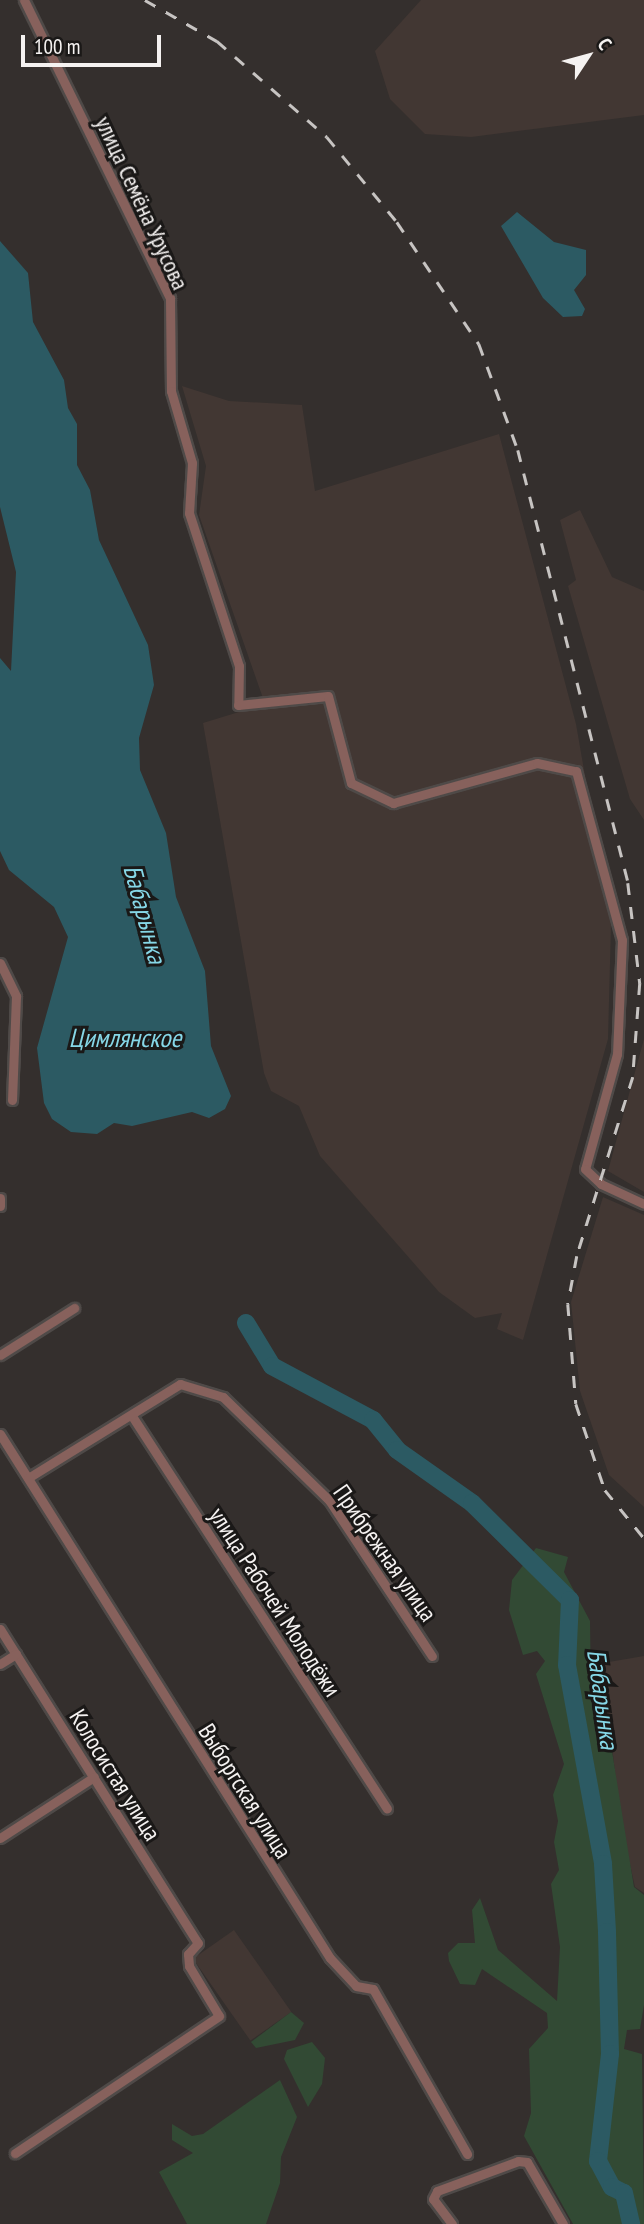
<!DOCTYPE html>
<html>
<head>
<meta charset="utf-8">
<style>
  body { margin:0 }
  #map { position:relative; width:644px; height:2224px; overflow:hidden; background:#342f2d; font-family:"PT Sans Narrow",sans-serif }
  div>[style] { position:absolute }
  .built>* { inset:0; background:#423733; transform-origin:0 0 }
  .green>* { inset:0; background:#324a34 }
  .water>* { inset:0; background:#2c5a63 }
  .river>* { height:18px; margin:-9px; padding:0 9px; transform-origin:9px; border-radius:9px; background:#2c5a63 }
  .roads { filter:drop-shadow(2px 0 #4f4a48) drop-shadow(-2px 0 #4f4a48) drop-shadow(0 2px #4f4a48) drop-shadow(0 -2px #4f4a48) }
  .street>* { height:9px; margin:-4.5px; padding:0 4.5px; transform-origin:4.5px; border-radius:4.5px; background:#87615c }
  .rail>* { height:2.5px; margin-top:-1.25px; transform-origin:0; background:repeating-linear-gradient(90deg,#c7c4c2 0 12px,transparent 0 24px) }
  span { translate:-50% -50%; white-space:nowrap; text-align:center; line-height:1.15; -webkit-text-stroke:6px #1a1817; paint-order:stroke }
  .street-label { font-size:24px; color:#f5f2f1 }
  .water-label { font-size:26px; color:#86d7e7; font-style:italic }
  .north { position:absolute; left:553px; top:21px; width:70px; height:70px; -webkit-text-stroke:5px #1a1817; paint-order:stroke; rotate:54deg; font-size:19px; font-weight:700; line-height:28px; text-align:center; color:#f5f2f1 }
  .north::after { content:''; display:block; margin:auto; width:24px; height:32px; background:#f5f2f1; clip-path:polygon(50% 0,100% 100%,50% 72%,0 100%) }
  .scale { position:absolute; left:21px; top:35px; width:140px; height:32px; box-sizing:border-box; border:4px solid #f5f2f1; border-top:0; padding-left:9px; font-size:21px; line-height:24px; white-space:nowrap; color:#f5f2f1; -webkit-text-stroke:5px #1a1817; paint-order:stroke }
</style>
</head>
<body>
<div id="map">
  <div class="built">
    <i style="clip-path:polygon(421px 0,644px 0,644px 115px,471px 137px,425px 134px,390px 99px,375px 51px)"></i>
    <i style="clip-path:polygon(182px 386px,229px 401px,302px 405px,315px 491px,499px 434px,576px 724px,611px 925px,608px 1039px,523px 1340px,497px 1329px,502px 1313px,475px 1318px,439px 1292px,320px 1156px,299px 1106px,271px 1091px,264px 1073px,203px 723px,265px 704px,199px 515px,206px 466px)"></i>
    <i style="clip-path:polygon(580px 510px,612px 577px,644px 591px,644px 820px,630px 799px,568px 586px,576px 580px,560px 520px)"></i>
    <i style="clip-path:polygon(644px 1039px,644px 1192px,608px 1171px)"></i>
    <i style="clip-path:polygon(603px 1197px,644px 1215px,644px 1507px,609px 1475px,580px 1391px,571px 1302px)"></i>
    <i style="clip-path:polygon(644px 1656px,644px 1893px,635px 1887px,620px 1819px,603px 1663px)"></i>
    <i style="left:234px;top:1930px;width:100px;height:50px;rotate:55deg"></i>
  </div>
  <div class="green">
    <i style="clip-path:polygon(536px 1548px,568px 1557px,564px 1572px,590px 1621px,591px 1695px,611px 1745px,634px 1887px,644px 1895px,644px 2005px,640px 2029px,627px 2030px,624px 2049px,642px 2054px,644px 2224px,573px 2224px,524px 2136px,531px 2113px,529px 2049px,548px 2028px,547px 2013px,482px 1969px,475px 1985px,460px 1984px,449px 1961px,448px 1953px,458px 1943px,475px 1943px,472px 1910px,480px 1898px,498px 1950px,557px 2001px,560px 1947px,551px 1884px,559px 1870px,554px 1842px,558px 1821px,553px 1795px,564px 1764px,536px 1674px,545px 1661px,537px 1651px,523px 1655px,509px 1610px,512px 1580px)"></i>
    <i style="clip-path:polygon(291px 2012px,304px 2023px,295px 2040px,256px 2048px,251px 2042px)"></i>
    <i style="clip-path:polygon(312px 2042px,325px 2058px,322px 2084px,308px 2107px,284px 2059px,287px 2050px)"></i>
    <i style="clip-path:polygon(280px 2080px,297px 2117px,281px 2157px,280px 2183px,266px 2224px,187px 2224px,159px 2172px,193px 2153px,172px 2140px,172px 2124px,192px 2136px,203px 2134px)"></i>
  </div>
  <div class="water">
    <i style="clip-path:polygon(517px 212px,554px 242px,586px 250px,586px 275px,574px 290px,585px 309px,582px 316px,563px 317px,543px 298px,501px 226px)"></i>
    <i style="clip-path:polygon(0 241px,28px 273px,33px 322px,64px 380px,68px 408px,77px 424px,77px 465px,90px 490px,99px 540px,148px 645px,154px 685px,139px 738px,140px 770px,166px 833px,176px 897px,205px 971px,211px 1046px,231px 1096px,225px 1109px,209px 1118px,192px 1112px,132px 1126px,114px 1123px,97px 1134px,71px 1132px,52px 1119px,44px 1103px,37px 1048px,68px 937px,54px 907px,9px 870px,0 851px,0 658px,11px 671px,16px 572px,0 507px)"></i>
  </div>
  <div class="river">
    <i style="left:246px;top:1323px;width:50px;rotate:58.8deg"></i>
    <i style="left:272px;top:1366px;width:115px;rotate:28.1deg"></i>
    <i style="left:373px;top:1420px;width:38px;rotate:51deg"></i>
    <i style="left:397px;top:1450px;width:92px;rotate:35.2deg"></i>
    <i style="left:472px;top:1503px;width:138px;rotate:44.7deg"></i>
    <i style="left:570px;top:1600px;width:65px;rotate:92.6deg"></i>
    <i style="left:567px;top:1665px;width:202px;rotate:79.7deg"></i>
    <i style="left:603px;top:1864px;width:68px;rotate:86.6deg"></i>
    <i style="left:607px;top:1932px;width:122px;rotate:88.6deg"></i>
    <i style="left:610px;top:2054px;width:108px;rotate:96.4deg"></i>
    <i style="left:598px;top:2161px;width:30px;rotate:62deg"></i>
    <i style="left:612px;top:2187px;width:13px;rotate:27deg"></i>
    <i style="left:624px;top:2193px;width:32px;rotate:77deg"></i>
  </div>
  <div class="roads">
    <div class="street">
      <i style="left:24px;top:0;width:332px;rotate:63.9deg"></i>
      <i style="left:170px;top:298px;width:93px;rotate:89.4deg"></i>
      <i style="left:171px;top:391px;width:75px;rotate:73.7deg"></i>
      <i style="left:192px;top:463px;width:50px;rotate:93.4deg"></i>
      <i style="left:189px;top:513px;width:161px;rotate:71.9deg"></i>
      <i style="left:239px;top:666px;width:39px;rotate:91deg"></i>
      <i style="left:238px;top:705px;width:90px;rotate:-5.7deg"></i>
      <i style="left:328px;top:696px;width:90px;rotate:75.2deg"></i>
      <i style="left:351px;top:783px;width:47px;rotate:25.5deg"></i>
      <i style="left:393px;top:803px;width:149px;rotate:-15.5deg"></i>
      <i style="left:537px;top:763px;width:40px;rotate:12deg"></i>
      <i style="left:576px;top:771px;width:175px;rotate:74.8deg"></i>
      <i style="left:622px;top:940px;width:114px;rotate:92.5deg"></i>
      <i style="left:617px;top:1054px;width:119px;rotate:105.5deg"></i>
      <i style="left:585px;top:1169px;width:22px;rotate:43deg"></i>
      <i style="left:601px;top:1184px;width:47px;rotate:24.9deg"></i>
      <i style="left:0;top:963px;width:37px;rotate:64deg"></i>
      <i style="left:16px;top:996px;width:104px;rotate:92.2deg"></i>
      <i style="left:0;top:1198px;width:8px;rotate:90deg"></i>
      <i style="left:0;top:1355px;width:88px;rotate:-32.4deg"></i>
      <i style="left:132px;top:1416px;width:468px;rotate:57deg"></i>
      <i style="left:0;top:1434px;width:619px;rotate:57.8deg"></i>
      <i style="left:330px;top:1958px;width:38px;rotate:47deg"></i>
      <i style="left:356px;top:1986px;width:17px;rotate:10deg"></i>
      <i style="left:373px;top:1989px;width:190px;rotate:60.3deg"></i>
      <i style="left:28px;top:1478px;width:179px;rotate:-31.7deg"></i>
      <i style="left:180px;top:1384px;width:45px;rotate:16.8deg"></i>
      <i style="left:223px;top:1397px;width:148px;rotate:44.2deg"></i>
      <i style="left:329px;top:1500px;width:187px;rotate:56.6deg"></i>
      <i style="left:0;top:1629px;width:371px;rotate:57.8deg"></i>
      <i style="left:198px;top:1943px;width:15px;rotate:132deg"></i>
      <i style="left:188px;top:1954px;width:12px;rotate:85deg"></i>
      <i style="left:189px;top:1966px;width:58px;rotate:59deg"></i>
      <i style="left:219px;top:2016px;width:246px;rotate:146.1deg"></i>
      <i style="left:0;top:1664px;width:19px;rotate:-32deg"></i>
      <i style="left:0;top:1838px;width:112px;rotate:-33deg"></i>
      <i style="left:452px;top:2224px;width:31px;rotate:-127deg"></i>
      <i style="left:433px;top:2199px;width:9px;rotate:-63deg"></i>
      <i style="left:437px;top:2191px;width:86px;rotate:-20.3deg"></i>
      <i style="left:518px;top:2161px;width:9px;rotate:6deg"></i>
      <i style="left:527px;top:2162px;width:72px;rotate:59.9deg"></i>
    </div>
  </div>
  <div class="rail">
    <i style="left:145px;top:0;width:83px;rotate:29.7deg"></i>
    <i style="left:217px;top:41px;width:146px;rotate:41.1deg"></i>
    <i style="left:327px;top:137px;width:110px;rotate:50.5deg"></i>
    <i style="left:397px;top:222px;width:147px;rotate:56.1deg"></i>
    <i style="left:479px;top:344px;width:113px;rotate:69.8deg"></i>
    <i style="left:518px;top:450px;width:447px;rotate:75.7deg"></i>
    <i style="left:628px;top:883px;width:101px;rotate:83.2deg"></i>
    <i style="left:640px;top:983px;width:94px;rotate:94.3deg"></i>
    <i style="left:633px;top:1077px;width:188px;rotate:107.4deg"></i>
    <i style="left:577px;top:1256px;width:49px;rotate:100.6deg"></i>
    <i style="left:568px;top:1304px;width:100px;rotate:85.4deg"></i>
    <i style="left:576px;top:1404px;width:91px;rotate:71.4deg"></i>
    <i style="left:605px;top:1490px;width:62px;rotate:50.9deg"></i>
  </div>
  <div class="street-label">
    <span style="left:142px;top:203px;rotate:65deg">улица Семёна Урусова</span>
    <span style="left:385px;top:1553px;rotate:55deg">Прибрежная улица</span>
    <span style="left:275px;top:1602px;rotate:57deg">улица Рабочей Молодёжи</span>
    <span style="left:115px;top:1775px;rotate:58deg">Колосистая улица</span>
    <span style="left:245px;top:1791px;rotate:58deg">Выборгская улица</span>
  </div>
  <div class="water-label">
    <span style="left:145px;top:914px;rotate:75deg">Бабарынка</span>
    <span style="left:125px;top:1038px">Цимлянское</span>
    <span style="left:603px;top:1699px;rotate:82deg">Бабарынка</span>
  </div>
  <div class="north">С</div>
  <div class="scale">100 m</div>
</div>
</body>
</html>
